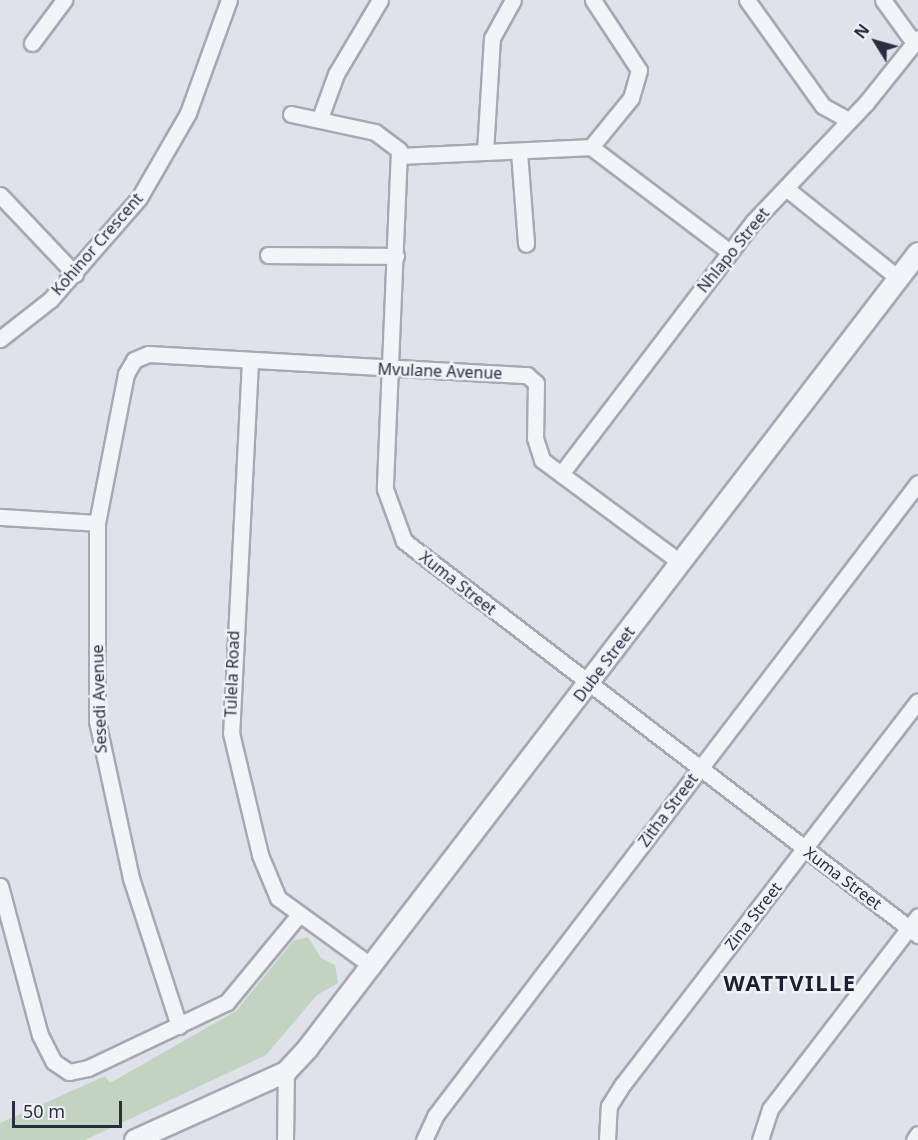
<!DOCTYPE html>
<html>
<head>
<meta charset="utf-8">
<style>
  body { margin:0 }
  #map { position:relative; width:918px; height:1140px; overflow:hidden; background:#e1e2e9; font-family:"Noto Sans",sans-serif }
  div>[style] { position:absolute }
  .green>* { inset:0; background:#c3d3c2 }
  .roads { filter:drop-shadow(2px 0 #a6a8b3) drop-shadow(-2px 0 #a6a8b3) drop-shadow(0 2px #a6a8b3) drop-shadow(0 -2px #a6a8b3) }
  .minor>* { height:15px; margin:-7.5px; padding:0 7.5px; transform-origin:7.5px; border-radius:7.5px; background:#f3f4f7 }
  .tertiary>* { height:20px; margin:-10px; padding:0 10px; transform-origin:10px; border-radius:10px; background:#f3f4f7 }
  span { translate:-50% -50%; white-space:nowrap; text-align:center; line-height:1.15; -webkit-text-stroke:5px #f0f2f7; paint-order:stroke }
  .street-label { font-size:16px; color:#2a2e40 }
  .district-label { font-size:22px; color:#1c1f31; font-weight:700; letter-spacing:1.5px }
  .north { position:absolute; left:846px; top:12px; width:60px; height:60px; -webkit-text-stroke:4px #f0f2f7; paint-order:stroke; rotate:307deg; font-size:16px; font-weight:700; line-height:24px; text-align:center; color:#2a2e40 }
  .north::after { content:''; display:block; margin:auto; width:21px; height:27px; background:#2a2e40; clip-path:polygon(50% 0,100% 100%,50% 72%,0 100%) }
  .scale { position:absolute; left:12px; top:1101px; width:110px; height:27px; box-sizing:border-box; border:3px solid #2a2e40; border-top:0; padding-left:8px; font-size:18px; line-height:21px; white-space:nowrap; color:#2a2e40; -webkit-text-stroke:4px #f0f2f7; paint-order:stroke }
</style>
</head>
<body>
<div id="map">
  <div class="green">
    <i style="clip-path:polygon(308px 937px,321px 958px,335px 965px,338px 983px,317px 995px,266px 1055px,85px 1140px,0 1140px,0 1123px,105px 1076px,110px 1083px,236px 1011px,293px 941px)"></i>
  </div>
  <div class="roads">
    <div class="minor">
      <i style="left:747px;top:0;width:130px;rotate:54.4deg"></i>
      <i style="left:823px;top:106px;width:29px;rotate:29deg"></i>
      <i style="left:883px;top:0;width:53px;rotate:54.2deg"></i>
      <i style="left:32px;top:43px;width:54px;rotate:-53.3deg"></i>
      <i style="left:291px;top:114px;width:86px;rotate:12.1deg"></i>
      <i style="left:375px;top:132px;width:30px;rotate:37deg"></i>
      <i style="left:399px;top:150px;width:339px;rotate:92.4deg"></i>
      <i style="left:385px;top:489px;width:55px;rotate:69.9deg"></i>
      <i style="left:404px;top:541px;width:648px;rotate:37.47deg"></i>
      <i style="left:320px;top:118px;width:47px;rotate:-70deg"></i>
      <i style="left:336px;top:74px;width:86px;rotate:-59.3deg"></i>
      <i style="left:591px;top:147px;width:63px;rotate:-50.8deg"></i>
      <i style="left:631px;top:98px;width:29px;rotate:-74deg"></i>
      <i style="left:639px;top:70px;width:84px;rotate:-123.3deg"></i>
      <i style="left:485px;top:152px;width:114px;rotate:-86.5deg"></i>
      <i style="left:492px;top:38px;width:43px;rotate:-61.1deg"></i>
      <i style="left:519px;top:152px;width:92px;rotate:85.6deg"></i>
      <i style="left:401px;top:156px;width:190px;rotate:-2.7deg"></i>
      <i style="left:591px;top:147px;width:174px;rotate:37.1deg"></i>
      <i style="left:787px;top:189px;width:141px;rotate:38.7deg"></i>
      <i style="left:0;top:195px;width:109px;rotate:46.5deg"></i>
      <i style="left:268px;top:255px;width:128px;rotate:0.4deg"></i>
      <i style="left:0;top:339px;width:63px;rotate:-38deg"></i>
      <i style="left:50px;top:300px;width:135px;rotate:-48.9deg"></i>
      <i style="left:139px;top:198px;width:98px;rotate:-60deg"></i>
      <i style="left:188px;top:113px;width:120px;rotate:-70.1deg"></i>
      <i style="left:250px;top:361px;width:372px;rotate:92.9deg"></i>
      <i style="left:231px;top:733px;width:125px;rotate:76.6deg"></i>
      <i style="left:260px;top:855px;width:47px;rotate:67.3deg"></i>
      <i style="left:278px;top:898px;width:117px;rotate:36deg"></i>
      <i style="left:561px;top:474px;width:318px;rotate:-52.7deg"></i>
      <i style="left:754px;top:221px;width:163px;rotate:-46.5deg"></i>
      <i style="left:866px;top:103px;width:83px;rotate:-51.3deg"></i>
      <i style="left:0;top:517px;width:97px;rotate:3.5deg"></i>
      <i style="left:0;top:886px;width:154px;rotate:75deg"></i>
      <i style="left:40px;top:1035px;width:30px;rotate:63deg"></i>
      <i style="left:54px;top:1062px;width:18px;rotate:34deg"></i>
      <i style="left:69px;top:1072px;width:19px;rotate:-12deg"></i>
      <i style="left:88px;top:1068px;width:154px;rotate:-25.4deg"></i>
      <i style="left:227px;top:1002px;width:112px;rotate:-50.5deg"></i>
      <i style="left:179px;top:1026px;width:156px;rotate:-108deg"></i>
      <i style="left:131px;top:878px;width:161px;rotate:-102.2deg"></i>
      <i style="left:97px;top:721px;width:198px;rotate:-90deg"></i>
      <i style="left:97px;top:523px;width:152px;rotate:-79deg"></i>
      <i style="left:126px;top:374px;width:16px;rotate:-60deg"></i>
      <i style="left:134px;top:360px;width:15px;rotate:-23deg"></i>
      <i style="left:148px;top:354px;width:380px;rotate:3.2deg"></i>
      <i style="left:527px;top:375px;width:12px;rotate:42deg"></i>
      <i style="left:536px;top:383px;width:55px;rotate:91deg"></i>
      <i style="left:535px;top:438px;width:23px;rotate:72deg"></i>
      <i style="left:542px;top:460px;width:173px;rotate:36.5deg"></i>
      <i style="left:285px;top:1140px;width:68px;rotate:-89.2deg"></i>
      <i style="left:424px;top:1140px;width:26px;rotate:-65deg"></i>
      <i style="left:435px;top:1116px;width:796px;rotate:-52.66deg"></i>
      <i style="left:607px;top:1140px;width:34px;rotate:-87deg"></i>
      <i style="left:609px;top:1106px;width:26px;rotate:-58deg"></i>
      <i style="left:623px;top:1084px;width:483px;rotate:-52.4deg"></i>
      <i style="left:760px;top:1140px;width:33px;rotate:-72deg"></i>
      <i style="left:770px;top:1109px;width:243px;rotate:-52.5deg"></i>
      <i style="left:914px;top:1140px;width:7px;rotate:-56deg"></i>
    </div>
    <div class="tertiary">
      <i style="left:135px;top:1140px;width:166px;rotate:-24.2deg"></i>
      <i style="left:286px;top:1072px;width:33px;rotate:-47deg"></i>
      <i style="left:308px;top:1048px;width:1002px;rotate:-52.5deg"></i>
    </div>
  </div>
  <div class="street-label">
    <span style="left:97px;top:244px;rotate:-49deg">Kohinor Crescent</span>
    <span style="left:733px;top:250px;rotate:-51deg">Nhlapo Street</span>
    <span style="left:440px;top:371px;rotate:2deg">Mvulane Avenue</span>
    <span style="left:458px;top:583px;rotate:38deg">Xuma Street</span>
    <span style="left:604px;top:664px;rotate:-53deg">Dube Street</span>
    <span style="left:232px;top:674px;rotate:-88deg">Tulela Road</span>
    <span style="left:99px;top:699px;rotate:-92deg">Sesedi Avenue</span>
    <span style="left:668px;top:810px;rotate:-53deg">Zitha Street</span>
    <span style="left:843px;top:878px;rotate:37deg">Xuma Street</span>
    <span style="left:753px;top:916px;rotate:-52deg">Zina Street</span>
  </div>
  <div class="district-label">
    <span style="left:790px;top:983px">WATTVILLE</span>
  </div>
  <div class="north">N</div>
  <div class="scale">50 m</div>
</div>
</body>
</html>
